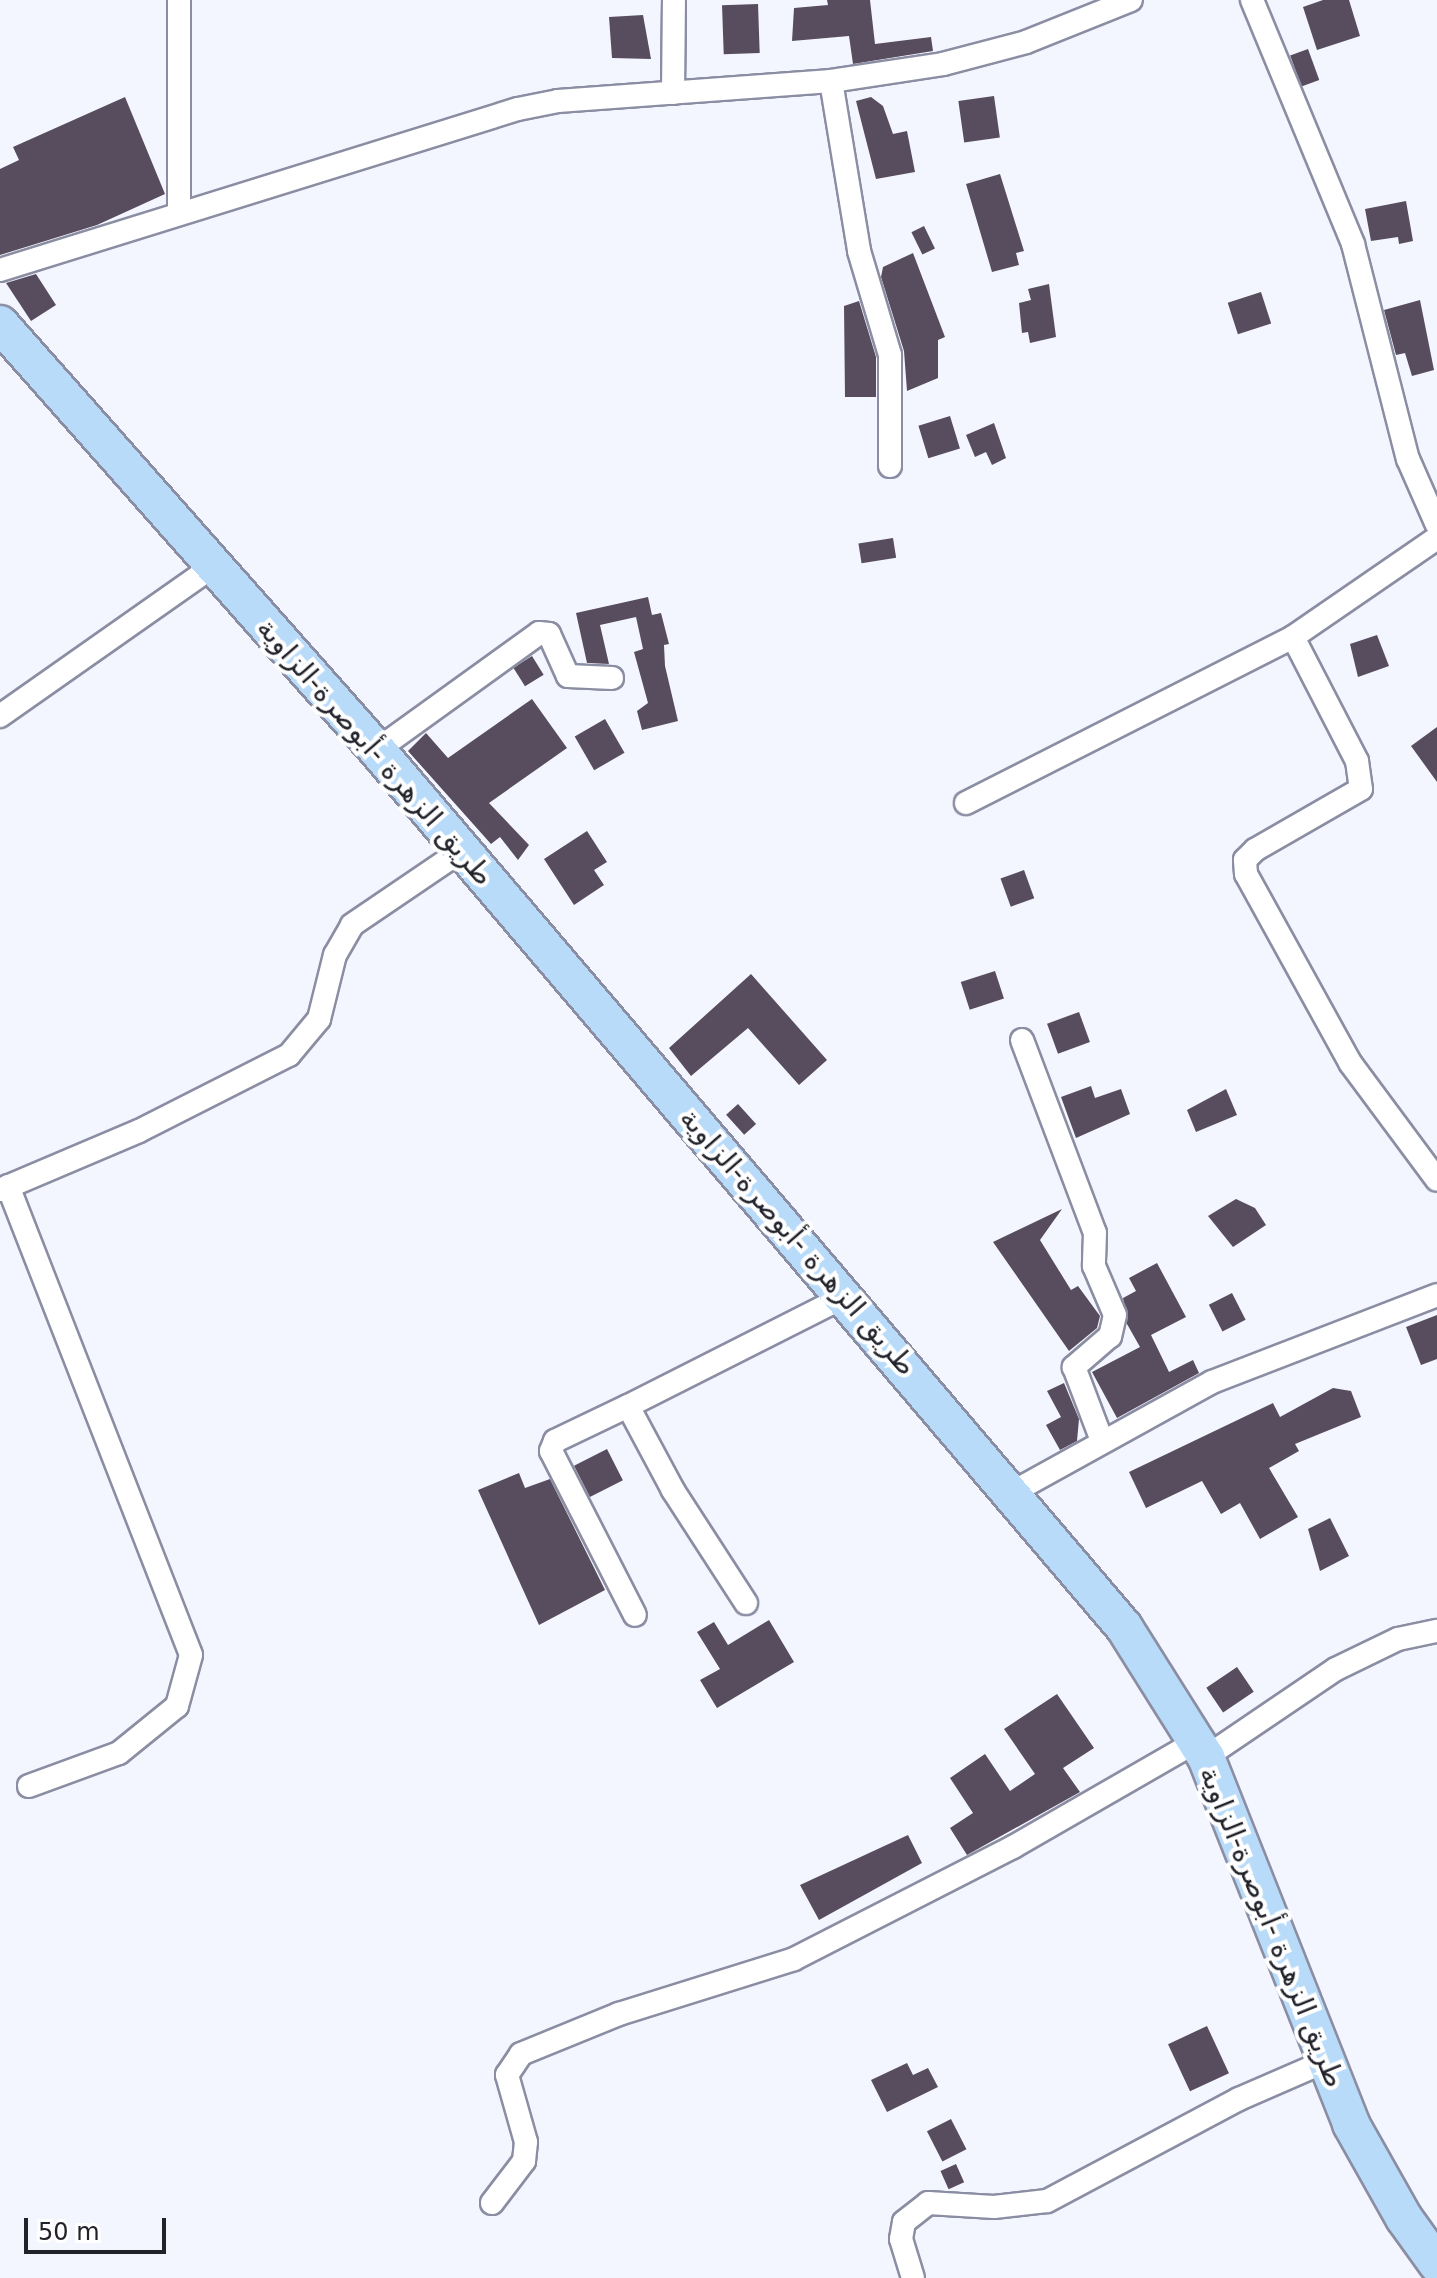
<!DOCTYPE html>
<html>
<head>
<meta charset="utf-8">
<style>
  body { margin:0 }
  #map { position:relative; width:1437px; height:2278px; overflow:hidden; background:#f4f6ff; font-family:"DejaVu Sans",Vazirmatn,sans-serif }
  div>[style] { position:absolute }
  .building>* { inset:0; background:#574d5e; transform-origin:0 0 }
  .roads { filter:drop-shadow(2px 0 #8b8ea3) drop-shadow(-2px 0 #8b8ea3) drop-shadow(0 2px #8b8ea3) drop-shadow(0 -2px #8b8ea3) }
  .street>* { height:22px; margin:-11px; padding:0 11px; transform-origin:11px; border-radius:11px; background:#fff }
  .primary>* { height:36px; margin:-18px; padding:0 18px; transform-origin:18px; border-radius:18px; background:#b9dbfa }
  span { translate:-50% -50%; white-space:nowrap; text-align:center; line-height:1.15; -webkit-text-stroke:8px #fff; paint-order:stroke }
  .street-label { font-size:28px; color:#21222a }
  .scale { position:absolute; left:24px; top:2218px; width:142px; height:36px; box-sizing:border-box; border:4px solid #21222a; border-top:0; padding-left:10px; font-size:24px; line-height:28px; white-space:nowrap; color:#21222a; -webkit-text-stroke:6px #fff; paint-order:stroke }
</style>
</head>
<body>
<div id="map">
  <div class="building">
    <i style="clip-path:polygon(827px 0,870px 0,875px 44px,931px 37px,933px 51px,853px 64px,849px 36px,792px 41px,794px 8px,828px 5px)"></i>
    <i style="clip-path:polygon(1323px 0,1349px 0,1360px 36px,1317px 50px,1303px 7px)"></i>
    <i style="left:758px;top:4px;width:49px;height:36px;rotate:88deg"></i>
    <i style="clip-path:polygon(643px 15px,651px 59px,612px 58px,609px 17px)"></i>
    <i style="left:1308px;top:49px;width:33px;height:19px;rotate:70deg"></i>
    <i style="left:994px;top:96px;width:42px;height:36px;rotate:82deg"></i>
    <i style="clip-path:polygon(125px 97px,165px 194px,97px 225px,0 255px,0 169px,19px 160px,13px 147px)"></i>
    <i style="clip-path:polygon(871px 97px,883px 106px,893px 134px,907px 131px,915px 172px,876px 179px,856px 101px)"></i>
    <i style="clip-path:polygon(1000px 174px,1024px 251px,1016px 253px,1019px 265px,992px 272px,966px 184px)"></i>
    <i style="clip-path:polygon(1406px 201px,1413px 241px,1399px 244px,1398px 237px,1371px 241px,1365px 209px)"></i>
    <i style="left:924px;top:226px;width:25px;height:14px;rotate:64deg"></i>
    <i style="clip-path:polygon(913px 253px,945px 337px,938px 340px,938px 378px,907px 391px,904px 351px,881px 277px,883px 267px)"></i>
    <i style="clip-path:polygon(36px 274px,56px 305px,31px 321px,6px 283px)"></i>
    <i style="clip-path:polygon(1049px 284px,1056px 337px,1030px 343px,1028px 332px,1022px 333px,1019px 303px,1031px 300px,1028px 289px)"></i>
    <i style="left:1261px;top:292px;width:33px;height:35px;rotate:72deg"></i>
    <i style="clip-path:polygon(1420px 300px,1434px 370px,1412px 376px,1405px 353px,1396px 355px,1384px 310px)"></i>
    <i style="clip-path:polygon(859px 301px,876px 357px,876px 397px,845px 397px,844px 306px)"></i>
    <i style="left:950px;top:416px;width:34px;height:33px;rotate:73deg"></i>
    <i style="clip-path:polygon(994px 423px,1006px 458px,992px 465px,986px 452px,975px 457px,966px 435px)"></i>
    <i style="left:893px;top:538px;width:20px;height:35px;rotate:81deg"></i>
    <i style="clip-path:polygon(648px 597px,652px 615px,661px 613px,669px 644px,664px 645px,665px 666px,678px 721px,642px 730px,637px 711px,648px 703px,634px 652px,643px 649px,636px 617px,600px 625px,609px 664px,587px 663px,576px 613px)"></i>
    <i style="clip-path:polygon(1377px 635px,1389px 666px,1358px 677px,1350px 644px)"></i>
    <i style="left:532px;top:656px;width:22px;height:22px;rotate:58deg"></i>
    <i style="clip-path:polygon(532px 699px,567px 748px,489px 803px,529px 845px,518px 860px,500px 837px,491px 844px,408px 751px,426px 733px,448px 758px)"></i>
    <i style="left:605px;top:719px;width:39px;height:35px;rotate:60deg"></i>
    <i style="clip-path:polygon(1437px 727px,1437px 782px,1411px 746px)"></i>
    <i style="clip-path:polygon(587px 831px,607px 862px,594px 870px,604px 885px,574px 905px,544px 859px)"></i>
    <i style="left:1024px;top:870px;width:30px;height:25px;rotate:70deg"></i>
    <i style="left:995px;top:971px;width:29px;height:36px;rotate:72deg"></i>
    <i style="clip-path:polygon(751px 974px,827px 1060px,799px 1085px,748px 1028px,691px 1076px,669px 1048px)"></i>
    <i style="left:1079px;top:1012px;width:32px;height:34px;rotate:70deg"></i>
    <i style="clip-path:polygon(1091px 1086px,1095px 1098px,1121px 1089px,1130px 1114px,1076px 1138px,1061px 1097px)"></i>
    <i style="clip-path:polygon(1226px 1089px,1237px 1115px,1196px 1132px,1187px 1110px)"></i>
    <i style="left:738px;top:1104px;width:27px;height:16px;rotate:48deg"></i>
    <i style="clip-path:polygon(1236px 1199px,1255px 1208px,1266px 1225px,1233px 1247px,1208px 1216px)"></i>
    <i style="clip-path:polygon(1062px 1209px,1040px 1240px,1071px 1290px,1078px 1286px,1100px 1316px,1097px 1328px,1069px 1351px,993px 1242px)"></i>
    <i style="clip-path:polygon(1157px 1263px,1186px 1317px,1151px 1335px,1169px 1372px,1193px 1360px,1199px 1373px,1117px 1418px,1092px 1372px,1140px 1347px,1127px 1324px,1123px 1298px,1136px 1291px,1129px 1278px)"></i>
    <i style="left:1232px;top:1293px;width:30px;height:26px;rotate:63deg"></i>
    <i style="clip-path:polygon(1437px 1315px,1437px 1359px,1421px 1365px,1406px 1327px)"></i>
    <i style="clip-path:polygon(1064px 1383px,1079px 1419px,1077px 1441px,1060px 1450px,1046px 1425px,1061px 1417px,1047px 1391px)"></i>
    <i style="clip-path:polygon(1333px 1388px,1351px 1391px,1361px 1417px,1295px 1444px,1299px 1451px,1269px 1468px,1298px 1517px,1260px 1539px,1240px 1503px,1221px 1514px,1202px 1481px,1146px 1508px,1129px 1472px,1273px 1403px,1280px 1417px)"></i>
    <i style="left:607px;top:1449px;width:35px;height:37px;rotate:63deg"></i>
    <i style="clip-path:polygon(519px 1473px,525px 1488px,550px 1479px,605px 1590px,539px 1625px,478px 1490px)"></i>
    <i style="clip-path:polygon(1330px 1518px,1349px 1556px,1320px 1571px,1308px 1529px)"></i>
    <i style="clip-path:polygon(769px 1620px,794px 1662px,717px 1708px,700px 1680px,720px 1669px,697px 1632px,714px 1622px,728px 1645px)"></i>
    <i style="left:1237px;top:1667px;width:30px;height:37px;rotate:56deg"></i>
    <i style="clip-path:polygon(1057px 1694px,1094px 1748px,1063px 1768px,1080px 1792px,967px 1855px,950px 1828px,973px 1813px,950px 1778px,985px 1754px,1010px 1791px,1035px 1774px,1004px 1729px)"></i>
    <i style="clip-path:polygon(908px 1835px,922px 1863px,819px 1920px,800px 1885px)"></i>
    <i style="left:1207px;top:2026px;width:52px;height:43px;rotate:65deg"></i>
    <i style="clip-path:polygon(907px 2063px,913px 2075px,928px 2068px,938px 2087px,887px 2112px,871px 2080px)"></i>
    <i style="left:951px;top:2119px;width:34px;height:27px;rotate:63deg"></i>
    <i style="left:956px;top:2164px;width:20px;height:17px;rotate:66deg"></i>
  </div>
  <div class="roads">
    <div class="street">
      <i style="left:1252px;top:0;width:264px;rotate:67.5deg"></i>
      <i style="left:1353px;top:244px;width:222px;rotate:75.7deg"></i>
      <i style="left:1408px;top:459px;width:72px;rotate:66.3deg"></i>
      <i style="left:831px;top:81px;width:172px;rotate:80.6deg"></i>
      <i style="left:859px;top:251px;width:109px;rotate:73.4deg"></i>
      <i style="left:890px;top:355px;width:111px;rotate:90deg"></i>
      <i style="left:673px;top:93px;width:93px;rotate:-89.4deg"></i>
      <i style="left:179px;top:213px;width:213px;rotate:-90deg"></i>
      <i style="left:0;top:270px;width:542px;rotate:-17.27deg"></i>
      <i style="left:518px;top:109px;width:41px;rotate:-11.3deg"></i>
      <i style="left:558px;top:101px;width:274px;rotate:-4.2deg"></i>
      <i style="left:831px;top:81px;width:113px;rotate:-8.6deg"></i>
      <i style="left:943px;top:64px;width:86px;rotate:-14.8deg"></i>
      <i style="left:1026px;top:42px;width:113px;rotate:-21.8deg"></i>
      <i style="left:1293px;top:637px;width:140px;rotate:62.7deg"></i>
      <i style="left:1357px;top:761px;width:28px;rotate:82deg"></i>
      <i style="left:1361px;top:789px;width:122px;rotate:150.1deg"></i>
      <i style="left:1255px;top:850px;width:14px;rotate:135deg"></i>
      <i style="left:1245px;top:860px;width:14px;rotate:86deg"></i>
      <i style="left:1246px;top:874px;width:217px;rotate:61.1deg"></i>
      <i style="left:1351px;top:1064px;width:144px;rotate:53.4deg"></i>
      <i style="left:0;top:716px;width:259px;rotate:-35.1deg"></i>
      <i style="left:377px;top:750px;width:200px;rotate:-35.8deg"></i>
      <i style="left:539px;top:633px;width:10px;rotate:6deg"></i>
      <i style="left:549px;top:634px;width:46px;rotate:65.7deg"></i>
      <i style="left:568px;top:676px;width:44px;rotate:2.6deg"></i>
      <i style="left:966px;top:803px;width:367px;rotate:-26.9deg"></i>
      <i style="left:1293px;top:637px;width:175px;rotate:-34.5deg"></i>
      <i style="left:1022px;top:1040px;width:206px;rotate:69.3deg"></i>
      <i style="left:1095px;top:1233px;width:33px;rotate:92deg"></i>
      <i style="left:1094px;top:1266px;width:53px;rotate:66.8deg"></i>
      <i style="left:1115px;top:1315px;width:22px;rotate:103deg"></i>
      <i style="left:1110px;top:1336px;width:48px;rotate:139.3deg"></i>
      <i style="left:1074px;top:1367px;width:76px;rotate:69.2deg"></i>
      <i style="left:8px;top:1186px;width:503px;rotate:68.68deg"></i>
      <i style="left:191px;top:1655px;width:53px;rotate:105.4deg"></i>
      <i style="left:177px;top:1706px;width:75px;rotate:141deg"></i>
      <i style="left:119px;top:1753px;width:96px;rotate:159.9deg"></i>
      <i style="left:0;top:1190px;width:151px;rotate:-23deg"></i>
      <i style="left:139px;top:1131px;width:168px;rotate:-26.9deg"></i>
      <i style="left:289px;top:1055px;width:47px;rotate:-50.2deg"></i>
      <i style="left:319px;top:1019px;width:66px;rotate:-76deg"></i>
      <i style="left:335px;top:955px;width:34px;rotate:-60deg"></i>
      <i style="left:352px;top:925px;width:132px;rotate:-34.2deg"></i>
      <i style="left:628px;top:1406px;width:81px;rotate:154.4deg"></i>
      <i style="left:555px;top:1441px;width:11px;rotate:112deg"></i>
      <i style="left:551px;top:1451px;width:184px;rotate:62.9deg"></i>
      <i style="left:1013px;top:1492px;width:227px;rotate:-28.9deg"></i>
      <i style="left:1212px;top:1382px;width:241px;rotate:-21.1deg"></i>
      <i style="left:746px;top:1603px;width:135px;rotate:-122.9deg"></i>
      <i style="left:673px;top:1490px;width:95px;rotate:-118.2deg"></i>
      <i style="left:628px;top:1406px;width:242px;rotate:-26.8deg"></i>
      <i style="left:1206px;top:1757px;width:157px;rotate:-34.1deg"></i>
      <i style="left:1336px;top:1669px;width:69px;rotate:-25.8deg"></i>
      <i style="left:1398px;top:1639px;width:40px;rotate:-12deg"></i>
      <i style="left:492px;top:2203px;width:53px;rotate:-52.7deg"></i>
      <i style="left:524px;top:2161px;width:19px;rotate:-84deg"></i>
      <i style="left:526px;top:2142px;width:70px;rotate:-105.8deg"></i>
      <i style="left:507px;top:2075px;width:25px;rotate:-56deg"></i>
      <i style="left:521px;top:2054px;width:106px;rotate:-22.2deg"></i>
      <i style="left:619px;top:2014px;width:183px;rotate:-17.4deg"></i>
      <i style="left:794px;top:1959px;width:246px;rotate:-27.1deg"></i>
      <i style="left:1013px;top:1847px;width:212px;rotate:-29.9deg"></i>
      <i style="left:913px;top:2278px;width:41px;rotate:-107.1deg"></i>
      <i style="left:901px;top:2239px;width:17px;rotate:-80deg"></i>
      <i style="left:904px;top:2222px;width:31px;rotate:-38deg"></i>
      <i style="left:928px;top:2203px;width:66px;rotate:3.5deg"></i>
      <i style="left:994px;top:2207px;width:53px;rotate:-6.5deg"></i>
      <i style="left:1047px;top:2201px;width:217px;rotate:-28deg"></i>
      <i style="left:1239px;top:2099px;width:93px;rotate:-23.5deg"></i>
    </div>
    <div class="primary">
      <i style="left:0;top:324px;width:569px;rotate:48.49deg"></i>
      <i style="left:377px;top:750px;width:1152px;rotate:49.58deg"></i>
      <i style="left:1124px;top:1627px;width:154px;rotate:57.8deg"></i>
      <i style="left:1206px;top:1757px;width:395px;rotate:68.4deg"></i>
      <i style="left:1351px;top:2124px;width:108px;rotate:60.6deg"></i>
      <i style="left:1404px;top:2218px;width:57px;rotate:54.3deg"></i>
    </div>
  </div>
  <div class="street-label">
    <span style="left:375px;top:752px;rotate:49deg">طريق الزهرة -أبوصرة-الزاوية</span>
    <span style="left:798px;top:1242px;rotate:49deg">طريق الزهرة -أبوصرة-الزاوية</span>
    <span style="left:1272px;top:1927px;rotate:68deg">طريق الزهرة -أبوصرة-الزاوية</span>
  </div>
  <div class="scale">50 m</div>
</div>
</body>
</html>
